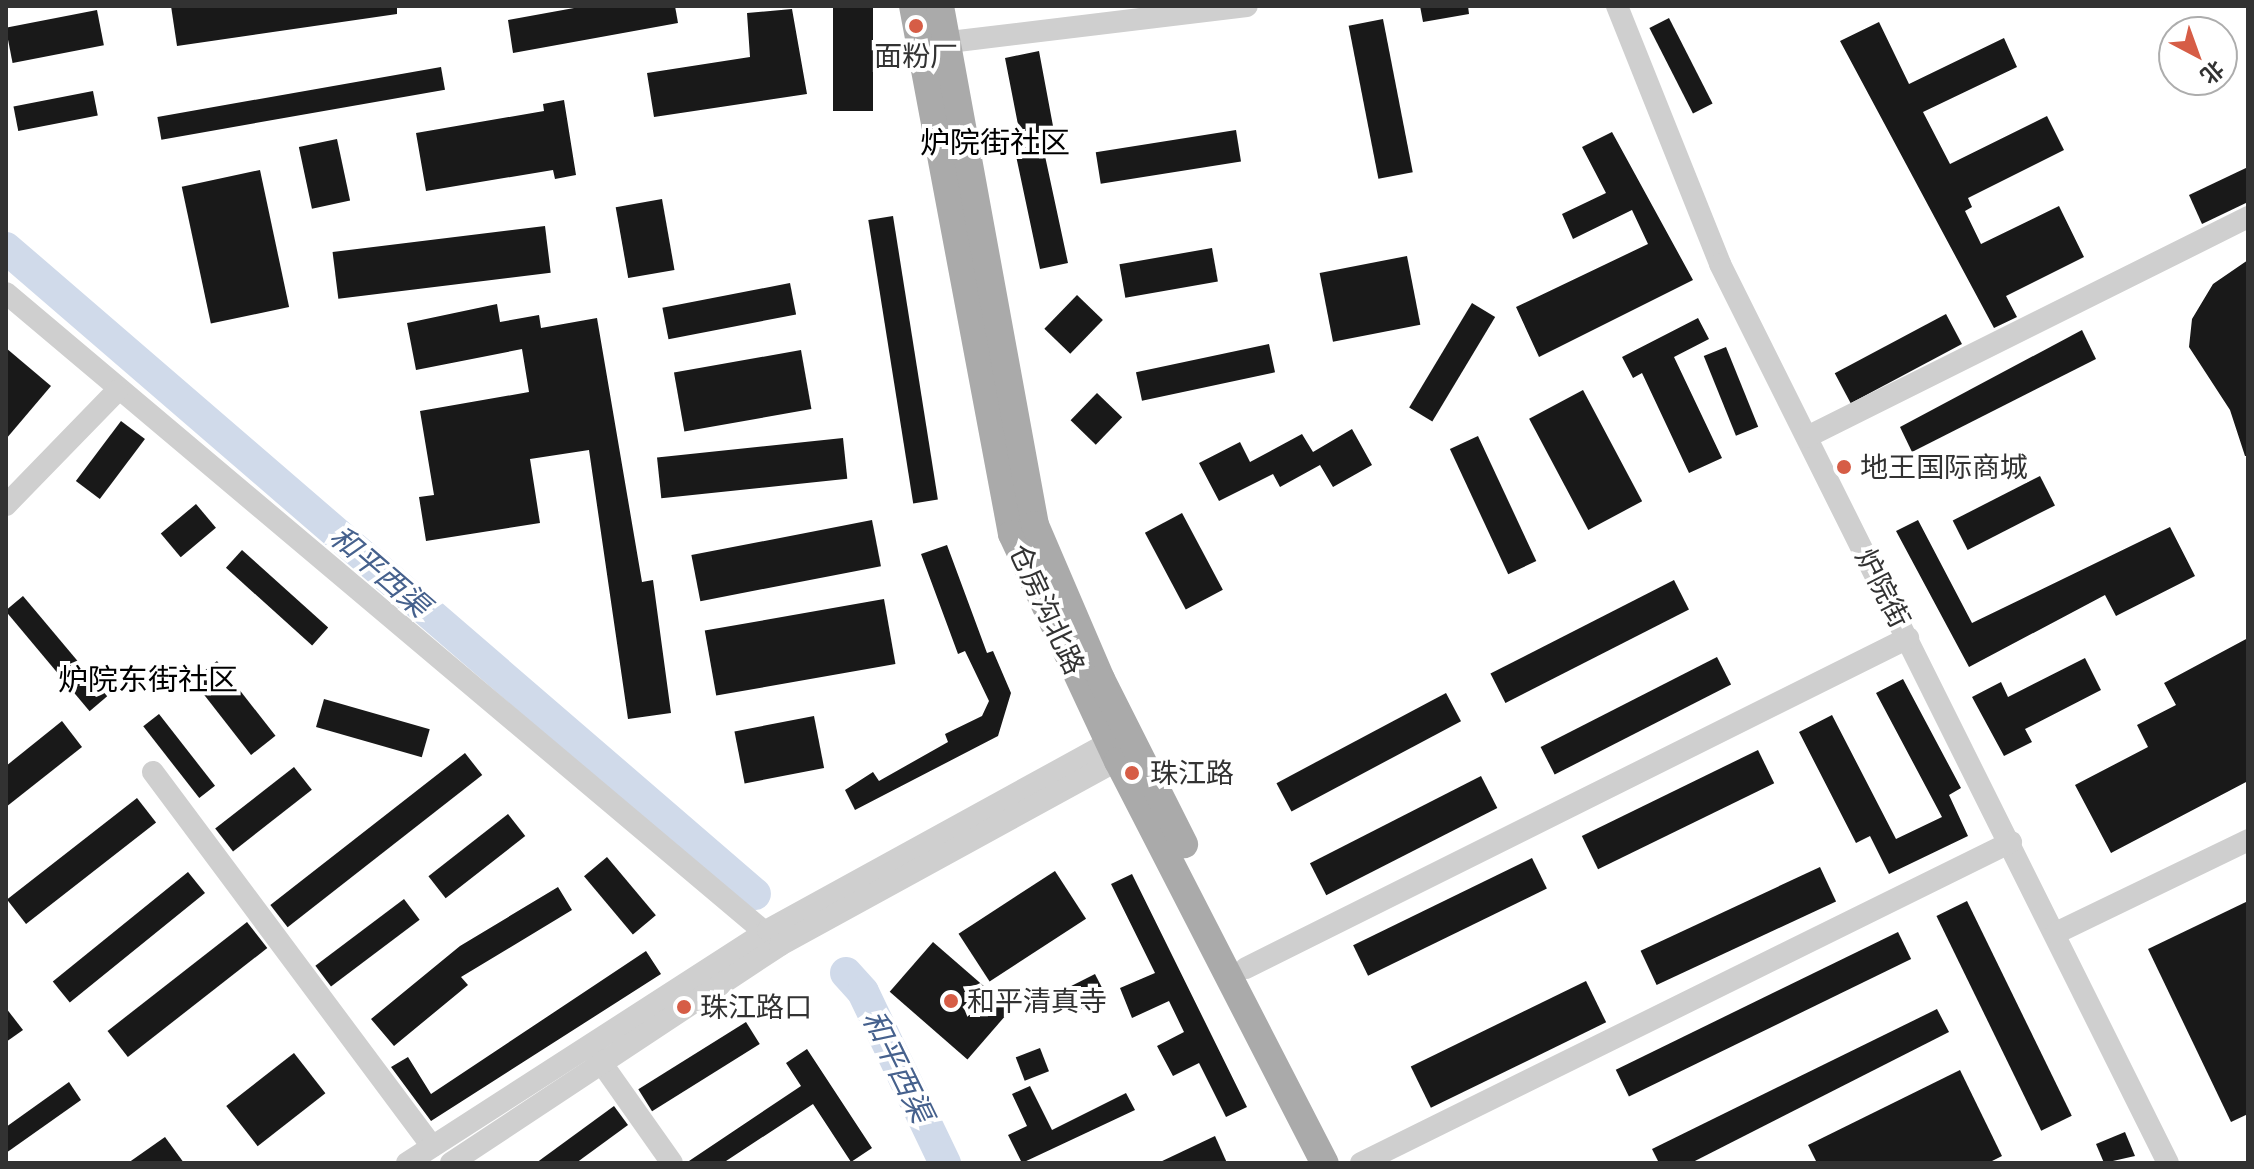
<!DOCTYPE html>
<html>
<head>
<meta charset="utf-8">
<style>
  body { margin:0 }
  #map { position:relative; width:2254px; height:1169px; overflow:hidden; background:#fff; font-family:Ubuntu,"Noto Sans SC",sans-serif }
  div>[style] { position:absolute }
  .river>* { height:32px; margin:-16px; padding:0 16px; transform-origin:16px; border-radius:16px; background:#d0daea }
  .building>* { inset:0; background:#191919; transform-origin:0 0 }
  .minor>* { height:22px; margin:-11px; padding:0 11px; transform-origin:11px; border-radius:11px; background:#cfcfcf }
  .major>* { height:28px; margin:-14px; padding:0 14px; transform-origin:14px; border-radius:14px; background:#aaa }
  .dots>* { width:22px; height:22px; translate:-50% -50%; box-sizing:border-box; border:4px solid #fff; border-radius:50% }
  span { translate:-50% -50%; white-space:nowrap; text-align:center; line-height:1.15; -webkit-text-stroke:8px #fff; paint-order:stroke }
  .poi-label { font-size:28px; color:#323232 }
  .left { translate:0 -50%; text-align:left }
  .street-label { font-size:28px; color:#323232 }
  .neighbourhood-label { font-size:30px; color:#000 }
  .water-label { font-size:30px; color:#46618d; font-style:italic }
  .frame { position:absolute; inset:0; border:8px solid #323232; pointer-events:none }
  .north { position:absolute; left:2158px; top:16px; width:80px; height:80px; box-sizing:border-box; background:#fff; border:2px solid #adadad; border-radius:50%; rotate:139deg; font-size:22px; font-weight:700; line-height:32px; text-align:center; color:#323232 }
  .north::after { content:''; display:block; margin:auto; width:28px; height:36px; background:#d65d46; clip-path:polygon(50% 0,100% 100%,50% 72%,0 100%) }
</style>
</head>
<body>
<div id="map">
  <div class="river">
    <i style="left:6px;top:248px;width:989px;rotate:40.78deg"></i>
    <i style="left:846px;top:973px;width:25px;rotate:48deg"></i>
    <i style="left:863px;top:992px;width:190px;rotate:64.4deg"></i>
  </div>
  <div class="building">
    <i style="clip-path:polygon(171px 6px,397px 6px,397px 14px,177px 46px)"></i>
    <i style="clip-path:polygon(585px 6px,675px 6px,678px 23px,513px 53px,508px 20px)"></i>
    <i style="left:833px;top:6px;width:40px;height:105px"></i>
    <i style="clip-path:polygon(1420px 6px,1468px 6px,1469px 14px,1423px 22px)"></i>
    <i style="clip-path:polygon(792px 9px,807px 94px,654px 117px,647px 73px,750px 57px,747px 13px)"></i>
    <i style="left:97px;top:10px;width:36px;height:93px;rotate:79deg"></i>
    <i style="left:1669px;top:18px;width:96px;height:22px;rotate:63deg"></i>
    <i style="left:1383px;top:19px;width:156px;height:35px;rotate:79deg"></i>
    <i style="clip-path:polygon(1879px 22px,1909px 84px,2004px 38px,2017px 67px,1923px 112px,1950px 164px,2047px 116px,2064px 150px,1968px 198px,1972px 207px,1965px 211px,1981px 244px,2059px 206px,2084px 257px,2006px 296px,2017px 317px,1994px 328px,1840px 41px)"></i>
    <i style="clip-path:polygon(1039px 51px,1053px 126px,1039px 128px,1068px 263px,1040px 269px,1012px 137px,1020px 135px,1005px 58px)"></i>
    <i style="left:441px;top:67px;width:23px;height:288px;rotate:80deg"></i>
    <i style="left:93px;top:91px;width:25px;height:81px;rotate:79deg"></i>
    <i style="clip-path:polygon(564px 100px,576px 175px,555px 179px,553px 170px,426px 191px,416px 133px,544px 111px,543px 104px)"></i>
    <i style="left:1236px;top:130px;width:32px;height:142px;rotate:81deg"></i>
    <i style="clip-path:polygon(1612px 132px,1693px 280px,1539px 357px,1516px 307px,1648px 244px,1632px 210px,1573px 239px,1562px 214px,1606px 193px,1582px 147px)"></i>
    <i style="left:337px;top:139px;width:63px;height:39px;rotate:78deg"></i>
    <i style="clip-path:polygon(2248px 167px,2248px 202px,2202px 224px,2189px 195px)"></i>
    <i style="left:260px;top:170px;width:140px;height:80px;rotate:78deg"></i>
    <i style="left:662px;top:199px;width:72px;height:47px;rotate:80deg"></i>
    <i style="left:893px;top:216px;width:287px;height:25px;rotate:81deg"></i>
    <i style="left:545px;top:226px;width:47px;height:214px;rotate:83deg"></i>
    <i style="left:1212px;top:248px;width:34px;height:94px;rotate:80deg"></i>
    <i style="left:1407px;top:256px;width:70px;height:89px;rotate:79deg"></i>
    <i style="clip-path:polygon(2248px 260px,2248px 456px,2245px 456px,2230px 410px,2189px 347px,2192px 319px,2213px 284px)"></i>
    <i style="left:790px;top:283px;width:32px;height:130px;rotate:79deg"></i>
    <i style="left:1077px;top:295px;width:36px;height:47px;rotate:44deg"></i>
    <i style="left:1472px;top:303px;width:27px;height:122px;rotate:31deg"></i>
    <i style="clip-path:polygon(497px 304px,500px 322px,539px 315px,541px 328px,597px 318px,642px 582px,653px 580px,671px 713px,628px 719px,589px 450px,530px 459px,540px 523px,426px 541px,419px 497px,434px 495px,420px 411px,529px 392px,522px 349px,416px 370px,407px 323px)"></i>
    <i style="left:1946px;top:314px;width:34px;height:126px;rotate:62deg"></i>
    <i style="clip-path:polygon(1698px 318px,1709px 339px,1674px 357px,1722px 458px,1689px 473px,1642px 373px,1633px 378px,1622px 357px)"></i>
    <i style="clip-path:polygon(2082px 330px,2096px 359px,1912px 452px,1900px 427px)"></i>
    <i style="left:1269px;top:344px;width:29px;height:136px;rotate:78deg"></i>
    <i style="left:1726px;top:347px;width:86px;height:24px;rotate:68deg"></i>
    <i style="clip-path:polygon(6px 348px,51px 386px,6px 439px)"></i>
    <i style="left:801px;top:350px;width:60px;height:129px;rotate:80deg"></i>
    <i style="left:1583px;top:390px;width:126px;height:61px;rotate:62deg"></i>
    <i style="left:1097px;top:393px;width:35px;height:38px;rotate:44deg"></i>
    <i style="left:121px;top:421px;width:30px;height:75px;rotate:37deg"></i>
    <i style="clip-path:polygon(1352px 429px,1372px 465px,1333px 487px,1320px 465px,1280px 487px,1273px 474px,1219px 501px,1199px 463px,1240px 442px,1250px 462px,1302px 434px,1313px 452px)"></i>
    <i style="left:1478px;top:436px;width:138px;height:31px;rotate:65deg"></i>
    <i style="left:843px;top:438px;width:41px;height:187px;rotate:84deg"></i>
    <i style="left:2040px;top:476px;width:33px;height:98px;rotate:63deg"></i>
    <i style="left:196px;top:504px;width:31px;height:46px;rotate:50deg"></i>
    <i style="left:1182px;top:513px;width:87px;height:42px;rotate:62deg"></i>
    <i style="left:872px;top:520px;width:47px;height:184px;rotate:79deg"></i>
    <i style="clip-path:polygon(1918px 520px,1972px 623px,2170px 527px,2195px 576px,2116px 616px,2105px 595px,1969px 667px,1896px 531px)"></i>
    <i style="clip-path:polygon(947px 545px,987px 653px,993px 651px,1011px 693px,998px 736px,855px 810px,845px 790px,873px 772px,879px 781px,948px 742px,945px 734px,982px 716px,989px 701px,965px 651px,958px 654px,921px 554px)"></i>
    <i style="left:242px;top:550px;width:116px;height:24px;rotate:42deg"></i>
    <i style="left:1674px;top:580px;width:33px;height:206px;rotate:63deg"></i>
    <i style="left:23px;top:596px;width:131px;height:23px;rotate:50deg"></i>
    <i style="left:884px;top:599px;width:66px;height:182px;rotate:80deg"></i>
    <i style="clip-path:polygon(2248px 638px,2248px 781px,2111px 853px,2075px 785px,2148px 747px,2137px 725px,2176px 705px,2164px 683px)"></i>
    <i style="left:1717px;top:657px;width:31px;height:198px;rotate:63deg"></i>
    <i style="clip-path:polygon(2085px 658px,2101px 690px,2025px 729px,2032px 742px,2004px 756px,1972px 697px,2001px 682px,2008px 697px)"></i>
    <i style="left:217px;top:661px;width:95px;height:31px;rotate:52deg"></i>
    <i style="clip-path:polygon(1903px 679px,1961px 788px,1949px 795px,1968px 836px,1889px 874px,1870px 836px,1856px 843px,1799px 732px,1832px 715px,1896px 839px,1942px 817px,1876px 693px)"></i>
    <i style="left:1446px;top:693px;width:32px;height:192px;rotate:62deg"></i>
    <i style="left:324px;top:699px;width:110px;height:29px;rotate:16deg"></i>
    <i style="left:159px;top:714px;width:91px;height:20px;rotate:52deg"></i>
    <i style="left:814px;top:716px;width:53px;height:81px;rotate:79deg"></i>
    <i style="clip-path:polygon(62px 721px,82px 747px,6px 807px,6px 766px)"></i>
    <i style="left:1758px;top:750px;width:37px;height:196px;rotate:64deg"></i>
    <i style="left:465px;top:753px;width:28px;height:247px;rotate:52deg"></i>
    <i style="left:294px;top:767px;width:29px;height:100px;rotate:52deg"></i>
    <i style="left:1481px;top:776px;width:36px;height:192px;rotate:63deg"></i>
    <i style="left:137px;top:798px;width:31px;height:165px;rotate:52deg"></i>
    <i style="left:508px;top:814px;width:28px;height:101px;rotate:52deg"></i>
    <i style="left:607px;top:857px;width:76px;height:30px;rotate:50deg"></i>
    <i style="left:1532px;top:858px;width:34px;height:199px;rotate:64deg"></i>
    <i style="left:1820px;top:867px;width:38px;height:198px;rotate:65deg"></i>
    <i style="left:1055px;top:871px;width:57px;height:115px;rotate:57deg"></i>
    <i style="left:188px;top:872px;width:27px;height:174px;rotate:51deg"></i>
    <i style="clip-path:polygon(1132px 874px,1247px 1107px,1226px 1117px,1199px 1063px,1173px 1076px,1157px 1046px,1184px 1032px,1169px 1001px,1132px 1018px,1120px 988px,1155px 973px,1111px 884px)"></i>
    <i style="clip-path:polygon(558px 887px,572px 910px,461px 977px,468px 985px,394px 1046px,371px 1019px,460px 946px)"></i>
    <i style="left:404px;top:899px;width:26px;height:111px;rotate:53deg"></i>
    <i style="left:1967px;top:901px;width:239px;height:34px;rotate:64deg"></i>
    <i style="clip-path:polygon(2248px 901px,2248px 1114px,2231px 1122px,2148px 949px)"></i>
    <i style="left:247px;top:922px;width:33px;height:177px;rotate:52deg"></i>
    <i style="left:1898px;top:932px;width:30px;height:314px;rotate:64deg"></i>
    <i style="left:933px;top:942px;width:103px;height:66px;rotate:41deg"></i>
    <i style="clip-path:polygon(646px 951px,661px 974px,431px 1121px,391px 1067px,408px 1057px,431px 1094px)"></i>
    <i style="left:1095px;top:974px;width:25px;height:30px;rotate:63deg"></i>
    <i style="left:1586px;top:981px;width:46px;height:195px;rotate:64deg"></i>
    <i style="clip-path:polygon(6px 1008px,23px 1030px,6px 1042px)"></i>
    <i style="clip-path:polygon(1937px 1009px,1949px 1032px,1691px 1163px,1659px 1163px,1652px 1149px)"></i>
    <i style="left:746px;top:1022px;width:26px;height:127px;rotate:58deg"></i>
    <i style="left:1040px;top:1048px;width:25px;height:26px;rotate:69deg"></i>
    <i style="clip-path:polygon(807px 1049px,872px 1148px,851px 1162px,813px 1104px,723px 1163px,686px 1163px,801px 1086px,786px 1063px)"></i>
    <i style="left:294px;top:1053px;width:51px;height:86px;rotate:52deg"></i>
    <i style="clip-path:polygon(1960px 1070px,2002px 1156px,1988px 1163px,1817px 1163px,1808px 1145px)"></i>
    <i style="clip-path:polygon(69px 1082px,81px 1100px,6px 1153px,6px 1127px)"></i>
    <i style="clip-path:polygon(1030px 1086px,1052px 1130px,1126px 1093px,1135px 1110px,1022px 1163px,1008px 1135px,1027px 1126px,1012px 1094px)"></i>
    <i style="clip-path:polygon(614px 1106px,628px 1125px,576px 1163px,536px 1163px)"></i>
    <i style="clip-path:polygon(2125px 1132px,2135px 1156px,2104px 1163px,2096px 1144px)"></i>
    <i style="clip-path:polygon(1215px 1136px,1227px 1163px,1158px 1163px)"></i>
    <i style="clip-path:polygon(165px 1137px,184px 1163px,128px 1163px)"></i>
  </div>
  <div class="minor">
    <i style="left:1617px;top:6px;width:278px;rotate:68.2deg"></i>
    <i style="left:1720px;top:264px;width:1004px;rotate:63.51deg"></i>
    <i style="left:933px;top:44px;width:316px;rotate:-6.9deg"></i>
    <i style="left:6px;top:293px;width:1012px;rotate:40.11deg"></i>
    <i style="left:1807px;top:437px;width:493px;rotate:-26.5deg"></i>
    <i style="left:6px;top:505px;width:159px;rotate:-45.8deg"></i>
    <i style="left:153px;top:772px;width:467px;rotate:53.3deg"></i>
    <i style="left:2056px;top:933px;width:213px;rotate:-25.8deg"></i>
    <i style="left:1246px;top:968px;width:740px;rotate:-26.5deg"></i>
    <i style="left:593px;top:1051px;width:137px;rotate:54.8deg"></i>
    <i style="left:407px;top:1163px;width:430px;rotate:-32.8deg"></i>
    <i style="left:768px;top:930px;width:405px;rotate:-28.8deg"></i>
    <i style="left:451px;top:1163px;width:395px;rotate:-33.5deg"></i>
    <i style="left:780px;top:945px;width:400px;rotate:-28.7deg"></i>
    <i style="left:1361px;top:1163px;width:725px;rotate:-26.28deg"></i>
  </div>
  <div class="major">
    <i style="left:913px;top:6px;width:537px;rotate:79.38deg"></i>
    <i style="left:1012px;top:534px;width:251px;rotate:65deg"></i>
    <i style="left:1118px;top:761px;width:452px;rotate:62.8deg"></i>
    <i style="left:940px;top:6px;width:528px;rotate:79.63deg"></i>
    <i style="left:1035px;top:525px;width:168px;rotate:66.8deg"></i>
    <i style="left:1101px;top:679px;width:185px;rotate:63.3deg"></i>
  </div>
  <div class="dots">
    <i style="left:916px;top:26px;background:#d65d46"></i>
    <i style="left:1844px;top:467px;background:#d65d46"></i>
    <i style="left:1132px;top:773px;background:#d65d46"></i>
    <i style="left:951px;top:1001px;background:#d65d46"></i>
    <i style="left:684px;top:1007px;background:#d65d46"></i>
  </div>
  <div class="poi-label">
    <span style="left:916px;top:56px">面粉厂</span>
    <span class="left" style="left:1860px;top:467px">地王国际商城</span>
    <span class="left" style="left:1150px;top:773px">珠江路</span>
    <span class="left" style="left:967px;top:1001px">和平清真寺</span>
    <span class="left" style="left:700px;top:1007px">珠江路口</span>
  </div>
  <div class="street-label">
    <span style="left:1883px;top:588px;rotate:63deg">炉院街</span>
    <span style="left:1047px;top:609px;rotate:65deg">仓房沟北路</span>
  </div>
  <div class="neighbourhood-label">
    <span style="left:995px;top:142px">炉院街社区</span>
    <span style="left:148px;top:679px">炉院东街社区</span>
  </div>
  <div class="water-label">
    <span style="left:380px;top:571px;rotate:41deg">和平西渠</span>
    <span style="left:898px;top:1066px;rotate:64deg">和平西渠</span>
  </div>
  <div class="frame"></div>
  <div class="north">北</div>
</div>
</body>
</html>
